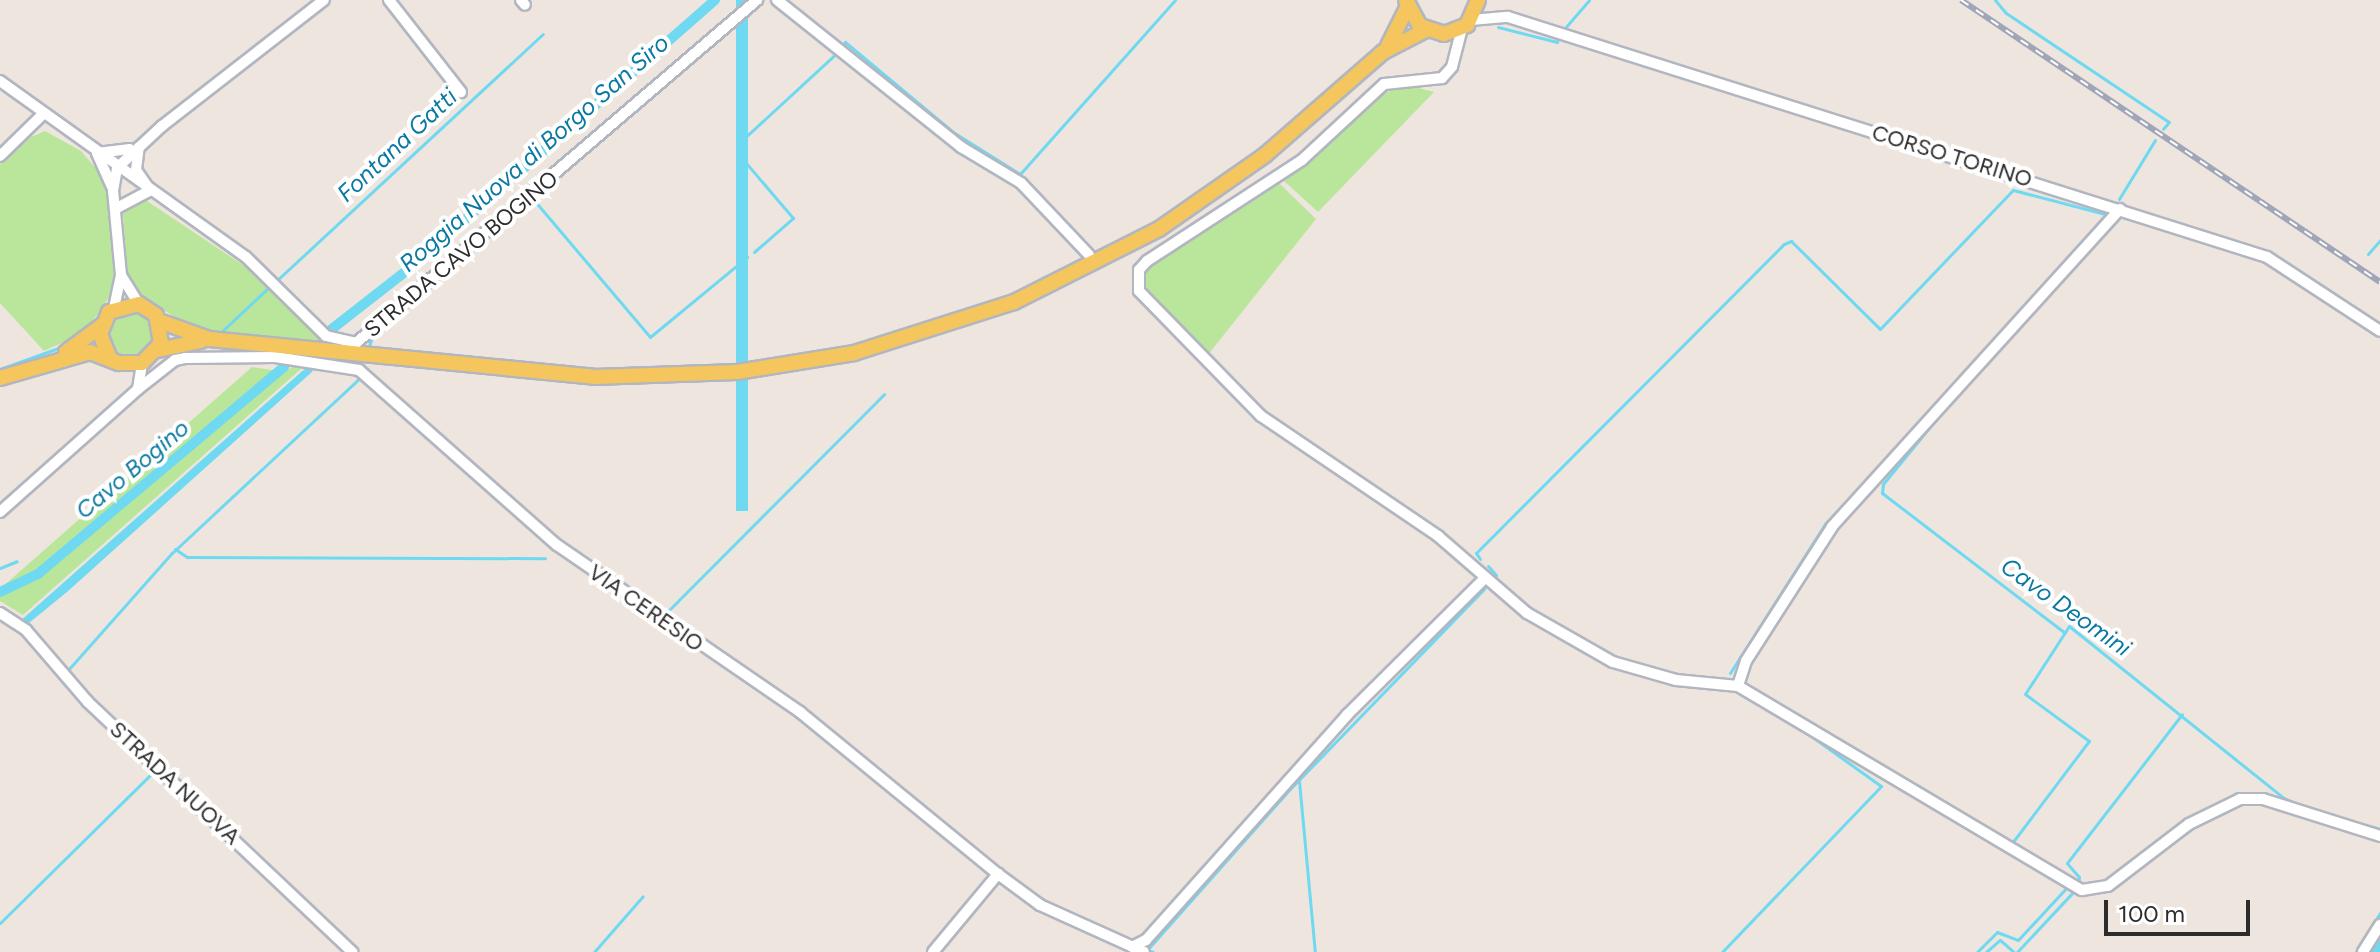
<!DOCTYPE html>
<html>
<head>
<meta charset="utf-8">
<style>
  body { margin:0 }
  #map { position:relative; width:2380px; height:952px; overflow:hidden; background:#eee6de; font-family:Figtree,sans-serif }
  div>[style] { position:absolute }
  .green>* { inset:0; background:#b9e69a }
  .round { border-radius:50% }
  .water>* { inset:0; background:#6fd9f2; transform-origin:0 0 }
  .stream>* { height:3px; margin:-1.5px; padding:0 1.5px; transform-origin:1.5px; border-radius:1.5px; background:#6fd9f2 }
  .canal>* { height:10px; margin:-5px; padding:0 5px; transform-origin:5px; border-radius:5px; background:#6fd9f2 }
  .roads { filter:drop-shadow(2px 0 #b2b6c0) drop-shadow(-2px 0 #b2b6c0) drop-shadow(0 2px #b2b6c0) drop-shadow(0 -2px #b2b6c0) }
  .minor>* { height:10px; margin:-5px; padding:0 5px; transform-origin:5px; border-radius:5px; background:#fff }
  .major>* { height:14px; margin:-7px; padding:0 7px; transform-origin:7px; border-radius:7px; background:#f5c65d }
  .rail>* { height:6px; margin-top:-3px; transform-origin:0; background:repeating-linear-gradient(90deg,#fff 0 9px,#a0a5b7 0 18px); box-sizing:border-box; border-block:2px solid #a0a5b7 }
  span { translate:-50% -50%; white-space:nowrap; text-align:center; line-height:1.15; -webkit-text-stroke:8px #fff; paint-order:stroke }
  .street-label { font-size:22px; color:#2c2c2c }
  .water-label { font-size:24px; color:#0a79a2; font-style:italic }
  .scale { position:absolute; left:2104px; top:900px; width:146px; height:36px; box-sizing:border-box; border:4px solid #2c2c2c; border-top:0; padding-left:10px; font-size:24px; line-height:28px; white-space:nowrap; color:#2c2c2c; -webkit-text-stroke:6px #fff; paint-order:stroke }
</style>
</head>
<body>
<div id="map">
  <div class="green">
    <i style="clip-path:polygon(1411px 86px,1434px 92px,1318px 212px,1284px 181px,1379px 94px)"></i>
    <i style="clip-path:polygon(45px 131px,81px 151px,104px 178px,116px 266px,114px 290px,97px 315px,81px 334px,44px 351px,0 303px,0 164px,24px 140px)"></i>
    <i style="clip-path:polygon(1279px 183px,1316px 219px,1207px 356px,1148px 299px,1141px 284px,1148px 266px)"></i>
    <i style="clip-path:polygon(141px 197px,264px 279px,325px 342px,191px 328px,135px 291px,128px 275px,123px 214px)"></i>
    <i class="round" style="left:107px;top:312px;width:46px;height:46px"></i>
    <i style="clip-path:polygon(295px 365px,303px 367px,23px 615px,0 601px,0 589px,252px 367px,285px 372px)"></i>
  </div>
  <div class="water">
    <i style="left:736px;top:0;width:12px;height:511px"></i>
    <i style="clip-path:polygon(308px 366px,313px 371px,67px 592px,24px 627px,19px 622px)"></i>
  </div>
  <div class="stream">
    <i style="left:1995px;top:0;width:17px;rotate:50deg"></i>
    <i style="left:2006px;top:13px;width:196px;rotate:33.8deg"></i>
    <i style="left:2169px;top:122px;width:9px;rotate:131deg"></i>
    <i style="left:1498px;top:27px;width:61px;rotate:14.3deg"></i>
    <i style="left:1557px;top:42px;width:6px;rotate:-81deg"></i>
    <i style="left:1564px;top:29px;width:38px;rotate:-49deg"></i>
    <i style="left:842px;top:47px;width:6px;rotate:-59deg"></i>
    <i style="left:845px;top:42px;width:141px;rotate:39.8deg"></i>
    <i style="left:953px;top:132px;width:79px;rotate:32.1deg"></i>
    <i style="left:1020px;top:174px;width:233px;rotate:-48.3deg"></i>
    <i style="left:2119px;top:199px;width:69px;rotate:-58.6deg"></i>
    <i style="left:754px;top:252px;width:52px;rotate:-41.1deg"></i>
    <i style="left:793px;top:218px;width:82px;rotate:-130.5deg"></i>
    <i style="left:740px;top:156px;width:14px;rotate:-90deg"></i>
    <i style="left:740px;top:142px;width:133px;rotate:-42.6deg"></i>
    <i style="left:2368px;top:254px;width:18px;rotate:-49deg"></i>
    <i style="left:275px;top:282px;width:365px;rotate:-42.8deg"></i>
    <i style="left:89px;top:328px;width:34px;rotate:-52deg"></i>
    <i style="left:210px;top:332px;width:10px;rotate:6deg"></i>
    <i style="left:220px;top:333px;width:67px;rotate:-43.2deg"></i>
    <i style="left:369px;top:346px;width:9px;rotate:-72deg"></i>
    <i style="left:372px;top:337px;width:212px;rotate:-40.6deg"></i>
    <i style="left:533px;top:199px;width:181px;rotate:49.7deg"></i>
    <i style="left:650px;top:337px;width:126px;rotate:-39.5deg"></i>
    <i style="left:0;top:369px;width:68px;rotate:-19.8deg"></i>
    <i style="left:1971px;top:380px;width:29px;rotate:-46deg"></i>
    <i style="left:1937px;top:418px;width:85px;rotate:129.3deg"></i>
    <i style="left:1883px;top:484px;width:9px;rotate:96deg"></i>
    <i style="left:1882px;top:493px;width:230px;rotate:37.4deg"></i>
    <i style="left:1912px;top:431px;width:292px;rotate:-48.1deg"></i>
    <i style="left:175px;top:549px;width:14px;rotate:34deg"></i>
    <i style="left:187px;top:557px;width:358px;rotate:0.2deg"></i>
    <i style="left:1480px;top:559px;width:7px;rotate:-124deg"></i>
    <i style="left:1476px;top:553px;width:436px;rotate:-45.1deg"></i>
    <i style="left:1784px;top:244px;width:8px;rotate:-23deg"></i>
    <i style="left:1791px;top:241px;width:125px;rotate:44.7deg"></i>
    <i style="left:1880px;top:329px;width:192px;rotate:-46.3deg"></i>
    <i style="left:2013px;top:190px;width:99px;rotate:14.6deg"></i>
    <i style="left:1488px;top:566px;width:12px;rotate:48deg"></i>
    <i style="left:1496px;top:575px;width:4px;rotate:135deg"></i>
    <i style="left:0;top:568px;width:18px;rotate:-22deg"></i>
    <i style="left:664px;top:615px;width:312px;rotate:-45.1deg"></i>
    <i style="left:68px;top:670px;width:157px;rotate:-48.4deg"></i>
    <i style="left:172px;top:553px;width:258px;rotate:-43deg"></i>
    <i style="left:1730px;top:673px;width:177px;rotate:-57.5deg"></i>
    <i style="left:1825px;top:524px;width:103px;rotate:-46.6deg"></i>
    <i style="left:1299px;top:781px;width:172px;rotate:84.7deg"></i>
    <i style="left:2330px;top:815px;width:52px;rotate:15.6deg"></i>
    <i style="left:2072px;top:880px;width:70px;rotate:-148.3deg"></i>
    <i style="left:2012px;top:843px;width:128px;rotate:-53deg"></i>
    <i style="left:2089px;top:741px;width:79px;rotate:-143.7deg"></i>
    <i style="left:2025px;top:694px;width:81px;rotate:-57.1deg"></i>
    <i style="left:2069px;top:626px;width:275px;rotate:38.7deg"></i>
    <i style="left:2284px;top:798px;width:21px;rotate:25deg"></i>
    <i style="left:2078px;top:885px;width:8px;rotate:-83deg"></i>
    <i style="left:2079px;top:877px;width:18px;rotate:-131deg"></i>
    <i style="left:2067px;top:863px;width:188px;rotate:-52.3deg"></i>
    <i style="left:0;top:923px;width:212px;rotate:-44.6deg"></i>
    <i style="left:594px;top:952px;width:74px;rotate:-48.8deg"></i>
    <i style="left:1153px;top:952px;width:6px;rotate:-162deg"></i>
    <i style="left:1147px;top:950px;width:215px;rotate:-48.4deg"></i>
    <i style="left:1290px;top:789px;width:279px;rotate:-45.9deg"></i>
    <i style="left:1722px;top:952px;width:230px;rotate:-46.2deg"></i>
    <i style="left:1881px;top:786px;width:95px;rotate:-144.5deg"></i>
    <i style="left:1977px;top:952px;width:28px;rotate:-45deg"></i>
    <i style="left:1997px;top:932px;width:22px;rotate:21deg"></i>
    <i style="left:2018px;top:940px;width:72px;rotate:-47.2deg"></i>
    <i style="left:1986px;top:952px;width:18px;rotate:-41deg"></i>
    <i style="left:2000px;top:940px;width:18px;rotate:41deg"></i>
    <i style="left:2017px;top:952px;width:83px;rotate:-46.9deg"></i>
    <i style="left:2356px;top:952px;width:46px;rotate:-58.4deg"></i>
  </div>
  <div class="canal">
    <i style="left:328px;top:332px;width:104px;rotate:-38deg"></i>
    <i style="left:410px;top:268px;width:406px;rotate:-41.3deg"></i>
    <i style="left:0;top:592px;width:42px;rotate:-25.3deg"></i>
    <i style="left:38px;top:574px;width:322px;rotate:-40.1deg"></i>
    <i style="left:2374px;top:952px;width:11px;rotate:-56deg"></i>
  </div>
  <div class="roads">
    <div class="minor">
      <i style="left:389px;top:0;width:117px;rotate:52deg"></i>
      <i style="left:521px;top:0;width:6px;rotate:51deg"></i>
      <i style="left:777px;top:0;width:236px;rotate:38.6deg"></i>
      <i style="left:961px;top:147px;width:70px;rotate:31deg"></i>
      <i style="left:1021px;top:183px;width:99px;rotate:46.6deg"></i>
      <i style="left:1471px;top:20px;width:37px;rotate:-5deg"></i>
      <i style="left:1508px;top:17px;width:796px;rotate:17.55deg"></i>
      <i style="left:2267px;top:257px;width:135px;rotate:33.2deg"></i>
      <i style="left:1462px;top:28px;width:40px;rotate:104.4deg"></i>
      <i style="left:1452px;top:67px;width:15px;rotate:132deg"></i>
      <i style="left:1442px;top:78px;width:58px;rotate:174.1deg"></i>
      <i style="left:1384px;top:84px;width:112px;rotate:137.2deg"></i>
      <i style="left:1302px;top:160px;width:185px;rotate:146.9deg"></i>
      <i style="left:1147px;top:261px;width:12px;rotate:132deg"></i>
      <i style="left:1139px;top:270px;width:21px;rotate:90deg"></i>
      <i style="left:1139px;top:291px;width:175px;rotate:45.7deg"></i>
      <i style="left:1261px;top:416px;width:214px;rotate:34.1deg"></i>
      <i style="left:1438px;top:536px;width:118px;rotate:40.9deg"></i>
      <i style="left:1527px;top:613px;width:99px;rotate:29.7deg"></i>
      <i style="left:1613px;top:662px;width:66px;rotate:15.9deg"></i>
      <i style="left:1676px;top:680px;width:62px;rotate:5.5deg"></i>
      <i style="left:0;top:81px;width:302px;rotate:35.6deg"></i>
      <i style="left:246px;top:257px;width:112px;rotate:44.6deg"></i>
      <i style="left:326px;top:336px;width:31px;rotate:13deg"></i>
      <i style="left:356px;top:343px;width:528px;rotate:-40.54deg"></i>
      <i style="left:0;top:156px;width:60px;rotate:-44.3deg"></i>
      <i style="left:112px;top:187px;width:37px;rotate:-114deg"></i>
      <i style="left:97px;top:153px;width:33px;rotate:-7deg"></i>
      <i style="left:115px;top:209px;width:40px;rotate:-28deg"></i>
      <i style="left:150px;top:190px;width:24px;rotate:-125deg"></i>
      <i style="left:136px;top:170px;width:23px;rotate:-83deg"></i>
      <i style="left:2120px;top:209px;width:429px;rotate:132.2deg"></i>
      <i style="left:1832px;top:527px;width:159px;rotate:122.7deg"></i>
      <i style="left:1746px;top:661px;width:26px;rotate:108deg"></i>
      <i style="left:1738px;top:686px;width:400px;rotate:30.7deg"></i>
      <i style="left:2082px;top:890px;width:26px;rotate:-9deg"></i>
      <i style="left:2108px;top:886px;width:102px;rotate:-37.4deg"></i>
      <i style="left:2189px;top:824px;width:57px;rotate:-26.1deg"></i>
      <i style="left:2240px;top:799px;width:23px"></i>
      <i style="left:2263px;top:799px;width:123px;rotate:17.5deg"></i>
      <i style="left:122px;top:277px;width:32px;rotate:58deg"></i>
      <i style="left:114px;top:308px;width:34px;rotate:-78deg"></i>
      <i style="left:121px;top:275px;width:84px;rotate:-95.4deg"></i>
      <i style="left:113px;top:191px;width:23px;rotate:-80deg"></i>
      <i style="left:117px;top:168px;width:62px;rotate:-43deg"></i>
      <i style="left:162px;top:126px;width:205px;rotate:-37.9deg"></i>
      <i style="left:138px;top:389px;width:47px;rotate:-38.1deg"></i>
      <i style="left:175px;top:360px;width:10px;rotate:-11deg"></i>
      <i style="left:185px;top:358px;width:90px;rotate:-0.6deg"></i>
      <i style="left:275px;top:357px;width:85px;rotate:8.8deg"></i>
      <i style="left:359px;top:370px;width:264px;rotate:41.5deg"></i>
      <i style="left:557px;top:545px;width:295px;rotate:34.5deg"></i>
      <i style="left:800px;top:712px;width:256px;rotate:39.3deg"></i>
      <i style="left:998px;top:874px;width:52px;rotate:36.4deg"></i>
      <i style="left:1040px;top:905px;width:114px;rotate:24.3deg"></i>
      <i style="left:0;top:512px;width:185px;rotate:-41.7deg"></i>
      <i style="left:138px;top:389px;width:26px;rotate:-81deg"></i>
      <i style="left:0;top:613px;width:31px;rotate:33deg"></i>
      <i style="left:26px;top:630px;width:95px;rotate:49.3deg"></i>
      <i style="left:88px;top:702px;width:364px;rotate:43.4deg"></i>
      <i style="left:1132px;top:947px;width:16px;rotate:-27deg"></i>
      <i style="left:1146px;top:940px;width:302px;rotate:-48.2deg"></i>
      <i style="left:1347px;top:715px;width:193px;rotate:-44.8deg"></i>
      <i style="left:933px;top:952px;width:102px;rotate:-50.2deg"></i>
      <i style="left:2363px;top:952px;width:32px;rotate:-58deg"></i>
    </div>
    <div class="major">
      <i style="left:1406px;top:0;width:30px;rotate:62deg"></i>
      <i style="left:1420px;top:26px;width:25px;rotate:18deg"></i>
      <i style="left:1444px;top:34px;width:25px;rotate:-21deg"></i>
      <i style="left:1467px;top:25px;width:27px;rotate:-66deg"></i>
      <i style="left:1388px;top:46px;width:42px;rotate:-63.4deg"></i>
      <i style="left:159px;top:321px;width:53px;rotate:19.8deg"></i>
      <i style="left:209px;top:339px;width:387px;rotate:5.6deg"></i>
      <i style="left:594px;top:377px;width:143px;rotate:-2deg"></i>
      <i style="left:737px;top:372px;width:119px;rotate:-9.2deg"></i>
      <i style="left:854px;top:353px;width:168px;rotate:-17.7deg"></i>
      <i style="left:1014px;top:302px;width:162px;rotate:-26.7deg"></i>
      <i style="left:1159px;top:229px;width:129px;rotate:-34.9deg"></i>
      <i style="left:1265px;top:155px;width:157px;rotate:-41.1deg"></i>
      <i style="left:1383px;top:52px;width:48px;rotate:-27.1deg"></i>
      <i style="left:158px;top:350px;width:44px;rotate:-11.8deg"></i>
      <i style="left:66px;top:352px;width:44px;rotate:-36.6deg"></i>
      <i style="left:0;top:378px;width:94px;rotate:-16.1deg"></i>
      <i style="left:90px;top:352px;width:31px;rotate:21deg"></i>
      <i style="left:119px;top:363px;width:23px"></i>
      <i style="left:142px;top:363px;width:28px;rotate:-46deg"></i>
      <i style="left:161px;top:343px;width:28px;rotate:-100deg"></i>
      <i style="left:156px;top:315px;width:20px;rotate:-147deg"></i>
      <i style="left:139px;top:304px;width:31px;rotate:165deg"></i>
      <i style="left:109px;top:312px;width:24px;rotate:112deg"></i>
      <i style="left:100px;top:334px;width:24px;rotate:68deg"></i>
    </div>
  </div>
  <div class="rail">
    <i style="left:1961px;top:0;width:505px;rotate:33.94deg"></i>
  </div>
  <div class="street-label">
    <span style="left:1952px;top:156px;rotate:17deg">CORSO TORINO</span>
    <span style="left:461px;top:254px;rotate:-40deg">STRADA CAVO BOGINO</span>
    <span style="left:646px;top:608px;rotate:35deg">VIA CERESIO</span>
    <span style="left:175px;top:783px;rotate:43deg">STRADA NUOVA</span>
  </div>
  <div class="water-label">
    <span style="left:397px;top:145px;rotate:-43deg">Fontana Gatti</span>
    <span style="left:534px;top:153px;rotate:-41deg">Roggia Nuova di Borgo San Siro</span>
    <span style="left:132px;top:469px;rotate:-40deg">Cavo Bogino</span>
    <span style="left:2066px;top:607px;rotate:35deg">Cavo Deomini</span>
  </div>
  <div class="scale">100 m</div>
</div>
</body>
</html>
